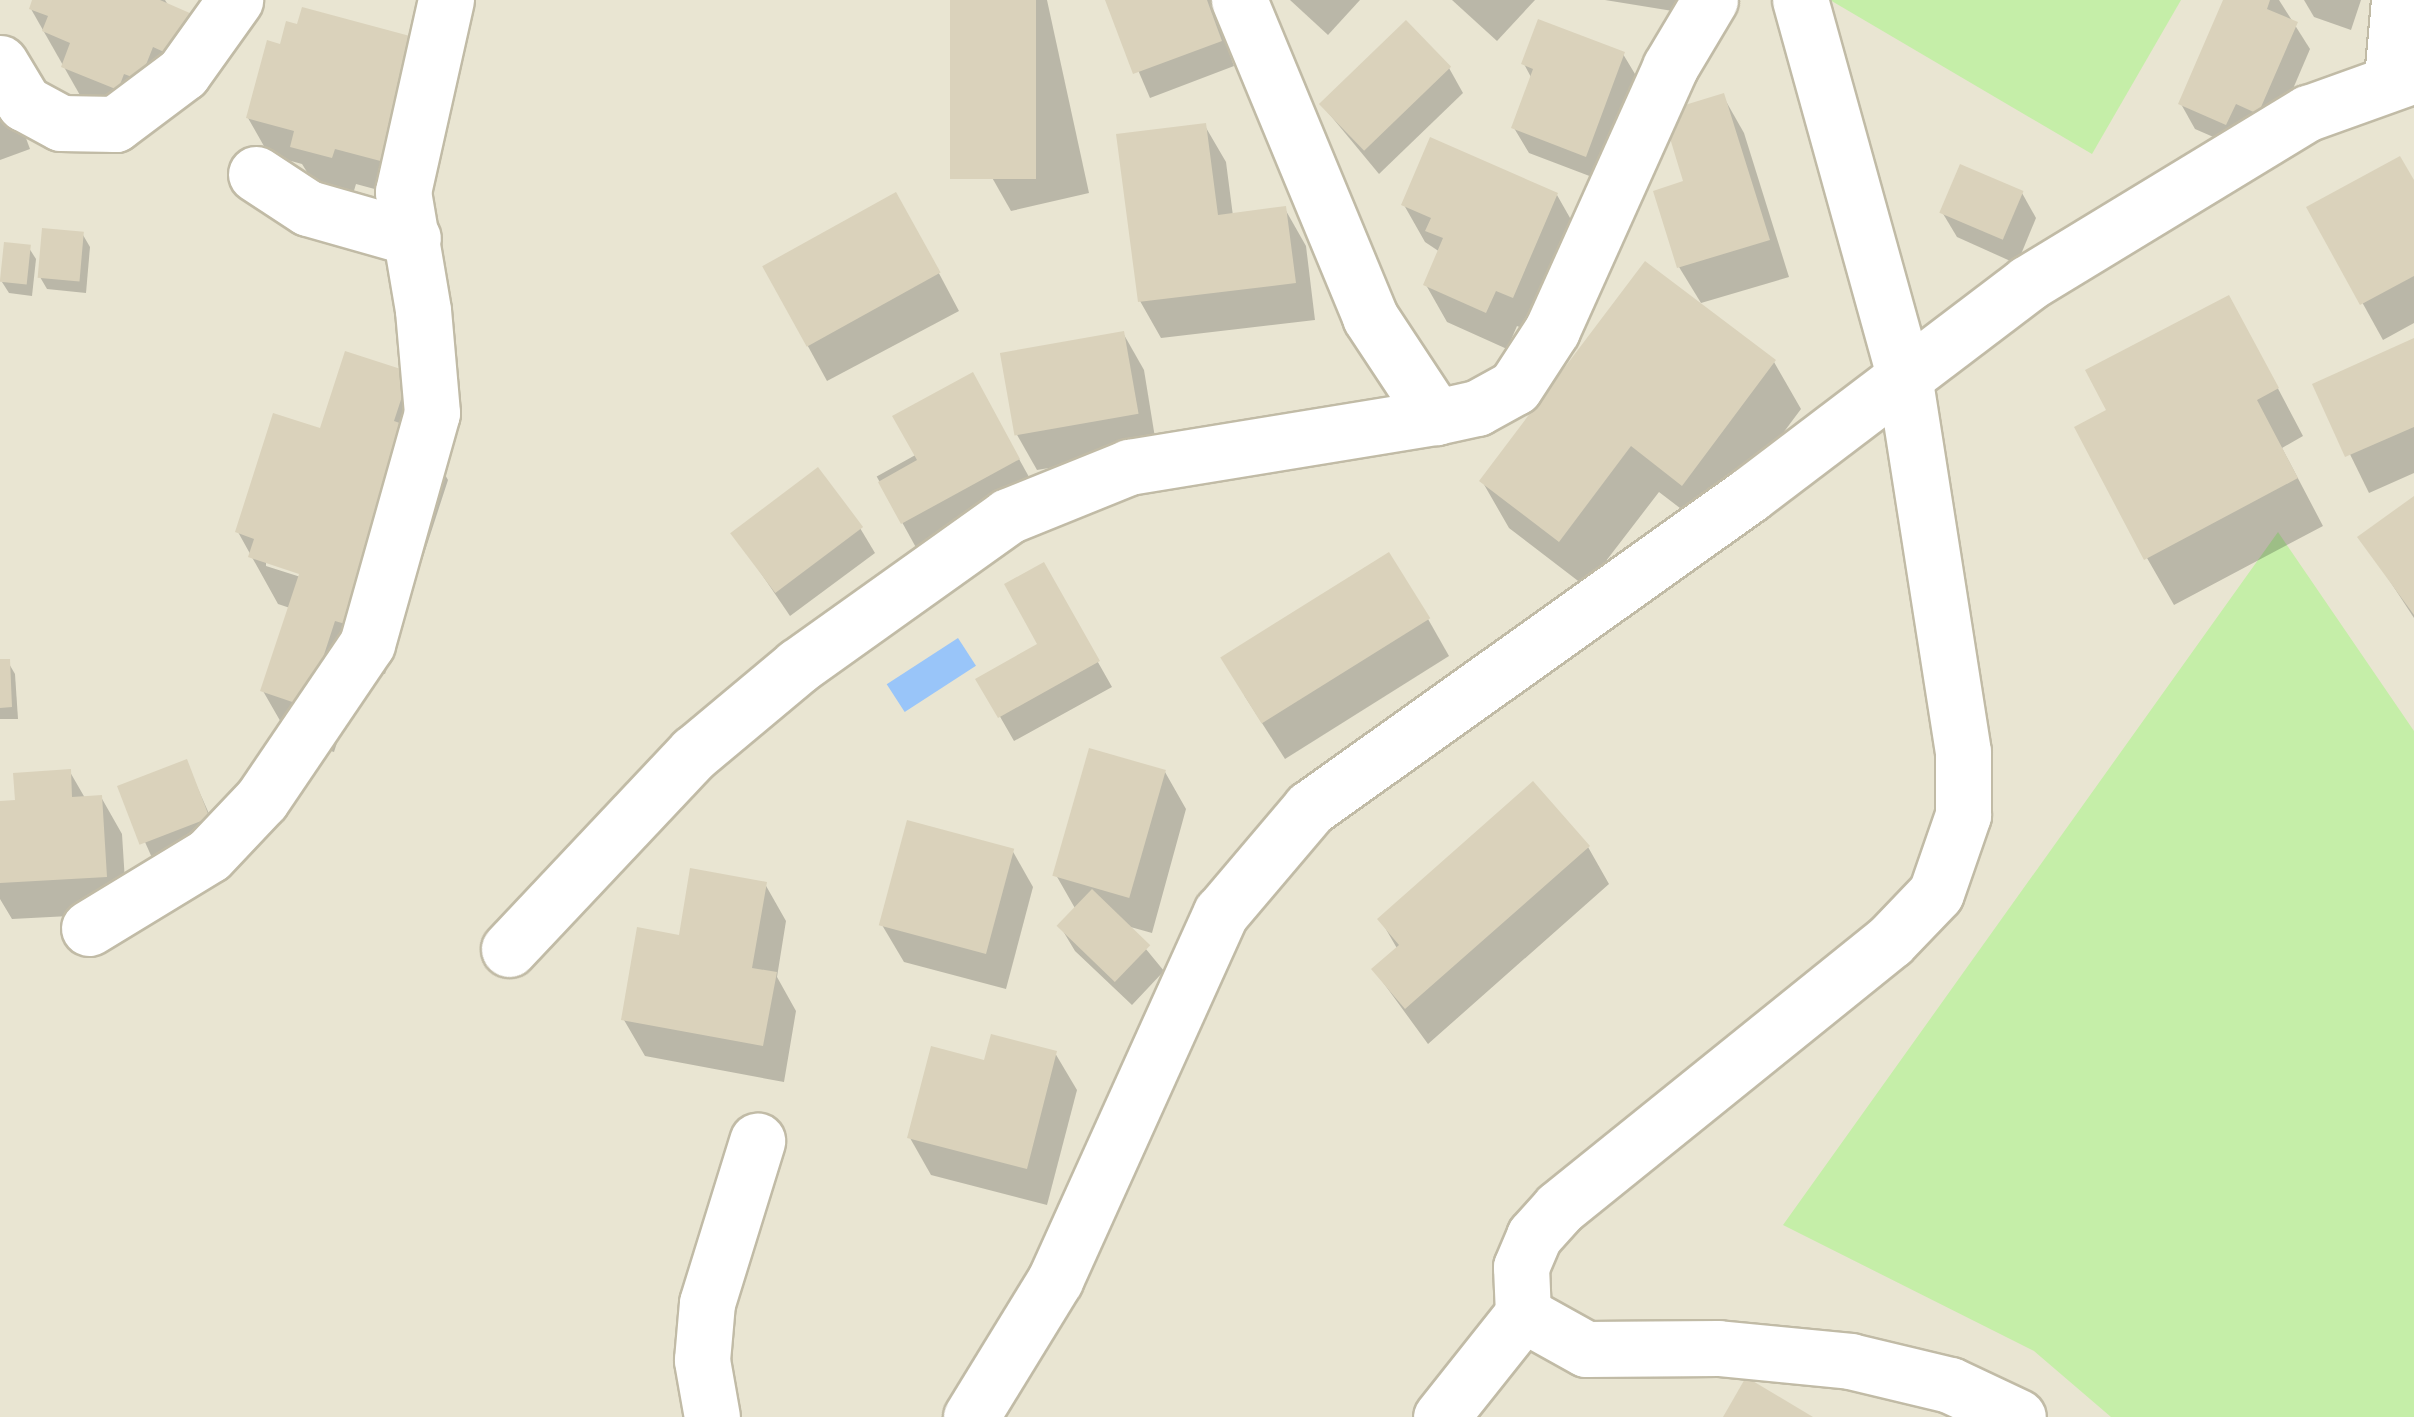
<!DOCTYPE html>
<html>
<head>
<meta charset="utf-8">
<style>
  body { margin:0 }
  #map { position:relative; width:2414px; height:1417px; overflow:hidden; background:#f4f2e4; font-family:"Noto Sans",sans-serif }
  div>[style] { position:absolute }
  .residential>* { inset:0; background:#e9e5d2; transform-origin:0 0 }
  .green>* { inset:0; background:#c5eea8 }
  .water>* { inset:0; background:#99c5f9; transform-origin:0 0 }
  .shadow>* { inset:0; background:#0003; transform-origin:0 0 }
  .building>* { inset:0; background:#dad2bb; transform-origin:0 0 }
  .roads { filter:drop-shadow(2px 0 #c1bba6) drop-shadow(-2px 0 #c1bba6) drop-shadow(0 2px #c1bba6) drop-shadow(0 -2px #c1bba6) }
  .minor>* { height:55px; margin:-27.5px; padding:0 27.5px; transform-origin:27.5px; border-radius:27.5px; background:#fff }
  .tertiary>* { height:55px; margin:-27.5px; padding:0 27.5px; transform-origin:27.5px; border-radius:27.5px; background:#fff }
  span { translate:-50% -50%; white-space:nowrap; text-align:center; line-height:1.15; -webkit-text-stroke:8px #fff; paint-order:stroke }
</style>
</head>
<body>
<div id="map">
  <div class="residential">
    <i style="left:0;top:0;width:2414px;height:1417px"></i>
  </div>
  <div class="green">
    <i style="clip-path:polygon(1830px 0,2181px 0,2092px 154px)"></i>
    <i style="clip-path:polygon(2278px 532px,2414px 731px,2414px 1417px,2111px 1417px,2034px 1351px,1783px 1225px)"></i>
  </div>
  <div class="water">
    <i style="left:958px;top:638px;width:33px;height:85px;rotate:57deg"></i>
  </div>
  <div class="shadow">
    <i style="clip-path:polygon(35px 0,165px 0,170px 8px,161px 115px,85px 104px,31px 9px)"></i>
    <i style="clip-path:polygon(952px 0,1047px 0,1089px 193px,1011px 211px,990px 174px)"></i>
    <i style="clip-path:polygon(1108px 0,1210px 0,1234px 66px,1150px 98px)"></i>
    <i style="clip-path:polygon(1290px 0,1360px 0,1328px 35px)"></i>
    <i style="clip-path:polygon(1452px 0,1535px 0,1497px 41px)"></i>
    <i style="clip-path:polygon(1605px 0,1687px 0,1685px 13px)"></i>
    <i style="clip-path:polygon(2226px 0,2279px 0,2310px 49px,2272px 138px,2241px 149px,2195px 129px,2181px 104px)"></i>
    <i style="clip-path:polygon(2304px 0,2361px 0,2351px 30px,2314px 17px)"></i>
    <i style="clip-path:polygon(419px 42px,408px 198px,356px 184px,353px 194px,314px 183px,302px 164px,269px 155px,248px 118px,282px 47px)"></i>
    <i style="clip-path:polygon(1623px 54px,1638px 79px,1600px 180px,1529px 153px,1514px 128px,1532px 79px,1524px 64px)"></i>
    <i style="clip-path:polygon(0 68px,30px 149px,0 160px)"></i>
    <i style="clip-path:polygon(1449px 68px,1463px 93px,1379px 174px,1321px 104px)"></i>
    <i style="clip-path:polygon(1723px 96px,1744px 133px,1789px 277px,1701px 303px,1679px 267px,1687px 183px)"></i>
    <i style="clip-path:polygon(1205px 126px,1226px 162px,1233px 216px,1285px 209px,1306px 246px,1315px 320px,1161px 338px,1140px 301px)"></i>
    <i style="clip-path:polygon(2414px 184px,2414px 323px,2383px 340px,2310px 208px)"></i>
    <i style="clip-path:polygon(2022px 193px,2036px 218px,2017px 264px,1957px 237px,1942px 212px)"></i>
    <i style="clip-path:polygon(1557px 195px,1578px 232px,1534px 333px,1517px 326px,1507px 349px,1447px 322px,1426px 285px,1440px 252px,1425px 242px,1404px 205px)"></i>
    <i style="clip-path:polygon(917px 232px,959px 311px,827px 381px,764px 266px)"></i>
    <i style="clip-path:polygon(83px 235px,90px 247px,86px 293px,47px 289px,40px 277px)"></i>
    <i style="clip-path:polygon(29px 248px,36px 259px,32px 296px,9px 293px,2px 282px)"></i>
    <i style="clip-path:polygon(1123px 333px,1144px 370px,1157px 450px,1037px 470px,1016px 433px)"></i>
    <i style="clip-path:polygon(2414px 341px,2414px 473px,2369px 493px,2316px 385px)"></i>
    <i style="clip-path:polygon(2255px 345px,2303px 436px,2282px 448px,2323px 526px,2174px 605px,2147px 558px)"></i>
    <i style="clip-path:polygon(1774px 362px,1801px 409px,1710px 531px,1659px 492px,1586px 587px,1509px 528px,1482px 481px)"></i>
    <i style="clip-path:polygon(evenodd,408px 374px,428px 445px,448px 480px,385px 674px,362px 666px,334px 752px,290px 738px,263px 691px,290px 608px,278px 604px,238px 532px,321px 432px,408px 374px,266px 560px,311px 575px,310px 580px,266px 566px,266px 560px)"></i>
    <i style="left:993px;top:412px;width:96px;height:133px;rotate:61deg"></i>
    <i style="clip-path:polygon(2414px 499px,2414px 618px,2361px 537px)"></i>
    <i style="clip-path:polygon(860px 528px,875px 553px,790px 616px,733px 532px)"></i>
    <i style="clip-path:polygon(1043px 565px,1112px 687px,1014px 741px,979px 680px,1041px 644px)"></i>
    <i style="clip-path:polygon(1428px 619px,1449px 656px,1285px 759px,1244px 695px)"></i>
    <i style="clip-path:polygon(0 662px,8px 662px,15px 674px,18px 719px,0 719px)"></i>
    <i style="left:186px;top:762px;width:89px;height:70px;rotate:66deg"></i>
    <i style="clip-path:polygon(70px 772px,85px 798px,101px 797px,122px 834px,127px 913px,12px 919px,0 899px,0 803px,17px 802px)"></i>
    <i style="clip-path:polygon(1165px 772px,1186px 809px,1152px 933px,1127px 926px,1164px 971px,1132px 1005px,1075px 951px,1060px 926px,1076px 910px,1056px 875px)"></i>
    <i style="clip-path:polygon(1588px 847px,1609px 884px,1428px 1044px,1374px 970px,1398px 950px,1380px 919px)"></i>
    <i style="clip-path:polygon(1012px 850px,1033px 887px,1006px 989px,904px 962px,882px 925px)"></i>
    <i style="clip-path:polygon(765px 884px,786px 921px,777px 977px,796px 1011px,784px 1082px,645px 1056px,624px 1020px,681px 938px)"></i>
    <i style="clip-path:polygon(1055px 1053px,1077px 1090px,1047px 1205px,931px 1175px,910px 1138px,985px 1063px)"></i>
  </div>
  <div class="building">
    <i style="clip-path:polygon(32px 0,160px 0,192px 14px,175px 57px,153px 47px,140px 80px,124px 74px,118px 90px,61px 67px,70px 43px,42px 31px,48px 16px,29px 9px)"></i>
    <i style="left:950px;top:0;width:86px;height:179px"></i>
    <i style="clip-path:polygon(1105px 0,1207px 0,1222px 41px,1133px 74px)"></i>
    <i style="clip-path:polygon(2223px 0,2270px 0,2267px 9px,2298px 22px,2258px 114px,2236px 104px,2226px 125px,2178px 104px)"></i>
    <i style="clip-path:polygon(302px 7px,421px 39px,388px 163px,335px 149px,332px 158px,290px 147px,294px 131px,246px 118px,267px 40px,280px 44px,286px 21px,297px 24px)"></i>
    <i style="clip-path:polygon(1538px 19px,1625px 52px,1586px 157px,1511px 128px,1533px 69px,1521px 64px)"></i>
    <i style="left:1406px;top:20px;width:65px;height:121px;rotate:46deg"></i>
    <i style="clip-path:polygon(1724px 93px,1770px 240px,1677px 268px,1653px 191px,1683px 181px,1662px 112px)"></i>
    <i style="clip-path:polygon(1206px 123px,1218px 215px,1286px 206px,1296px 283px,1138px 302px,1116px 134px)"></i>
    <i style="clip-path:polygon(1430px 137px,1558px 193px,1513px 298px,1496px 291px,1486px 313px,1423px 285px,1443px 238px,1425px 231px,1431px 218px,1401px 205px)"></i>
    <i style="clip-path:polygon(2400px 156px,2414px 180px,2414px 276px,2360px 305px,2306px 207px)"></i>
    <i style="left:1960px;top:164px;width:69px;height:53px;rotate:23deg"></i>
    <i style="left:896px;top:192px;width:92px;height:153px;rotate:61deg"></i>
    <i style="left:42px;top:228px;width:42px;height:50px;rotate:5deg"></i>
    <i style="left:4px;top:242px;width:27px;height:40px;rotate:6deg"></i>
    <i style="clip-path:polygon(1645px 261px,1776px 360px,1682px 486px,1631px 446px,1559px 542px,1479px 481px)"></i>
    <i style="clip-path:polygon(2229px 295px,2279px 388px,2257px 400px,2298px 478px,2144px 560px,2074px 427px,2106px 410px,2085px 370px)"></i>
    <i style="left:1124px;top:331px;width:84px;height:126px;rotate:80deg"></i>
    <i style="clip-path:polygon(2414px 338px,2414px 427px,2345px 457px,2312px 384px)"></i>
    <i style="clip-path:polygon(345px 351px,410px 372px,394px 421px,423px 431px,359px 628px,335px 621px,307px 707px,260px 691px,299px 574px,248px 557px,254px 539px,235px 532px,273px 413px,320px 428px)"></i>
    <i style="clip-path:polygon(973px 372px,1020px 459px,901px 524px,878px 482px,917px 460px,892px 416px)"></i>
    <i style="left:818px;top:467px;width:75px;height:110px;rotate:53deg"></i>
    <i style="clip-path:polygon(2414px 496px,2414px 615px,2357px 537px)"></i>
    <i style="left:1389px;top:552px;width:78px;height:199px;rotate:58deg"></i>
    <i style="clip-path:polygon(1044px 562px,1100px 661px,998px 718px,975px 679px,1037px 644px,1004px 584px)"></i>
    <i style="clip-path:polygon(0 659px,10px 659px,12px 707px,0 708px)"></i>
    <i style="left:1089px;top:748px;width:80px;height:133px;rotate:16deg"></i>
    <i style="left:187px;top:759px;width:63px;height:75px;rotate:69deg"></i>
    <i style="clip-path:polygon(71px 769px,72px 797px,102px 795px,107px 877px,0 883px,0 801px,15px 800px,13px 773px)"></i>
    <i style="clip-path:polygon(1533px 781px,1590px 846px,1405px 1009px,1371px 969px,1399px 945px,1377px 919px)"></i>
    <i style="left:907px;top:820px;width:111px;height:109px;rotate:15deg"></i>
    <i style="clip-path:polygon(690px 868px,767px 882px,752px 968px,777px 972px,763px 1046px,621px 1020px,637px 927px,679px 935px)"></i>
    <i style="left:1092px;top:889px;width:81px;height:51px;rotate:44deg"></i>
    <i style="clip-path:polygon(991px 1034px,1057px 1051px,1027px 1169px,907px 1138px,931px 1046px,984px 1060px)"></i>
    <i style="clip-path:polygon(1746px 1377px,1813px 1417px,1723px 1417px)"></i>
  </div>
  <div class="roads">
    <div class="minor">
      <i style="left:1239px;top:0;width:343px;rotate:67.5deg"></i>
      <i style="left:1370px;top:317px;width:120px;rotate:56.6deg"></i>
      <i style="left:1436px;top:417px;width:42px;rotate:-12.4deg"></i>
      <i style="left:1477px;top:408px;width:43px;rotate:-28.9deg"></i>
      <i style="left:1515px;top:387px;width:68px;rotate:-57deg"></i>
      <i style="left:1552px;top:330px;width:288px;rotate:-65.8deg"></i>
      <i style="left:1670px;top:67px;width:78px;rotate:-59.2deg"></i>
      <i style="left:0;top:63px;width:47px;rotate:59deg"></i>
      <i style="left:24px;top:103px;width:42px;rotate:28.4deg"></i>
      <i style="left:61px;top:123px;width:54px;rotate:1.1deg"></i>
      <i style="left:115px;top:124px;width:85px;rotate:-36.9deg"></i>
      <i style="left:183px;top:73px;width:90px;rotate:-54.5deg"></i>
      <i style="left:2392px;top:79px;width:79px;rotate:-84.9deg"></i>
      <i style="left:256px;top:174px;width:62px;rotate:33.2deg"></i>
      <i style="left:308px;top:208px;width:109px;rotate:15.9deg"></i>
      <i style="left:89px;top:928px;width:140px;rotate:-31.3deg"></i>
      <i style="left:209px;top:855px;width:77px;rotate:-46.6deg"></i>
      <i style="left:262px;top:799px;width:187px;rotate:-55.9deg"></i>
      <i style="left:367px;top:644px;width:240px;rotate:-74.3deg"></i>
      <i style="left:432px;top:413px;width:103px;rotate:-95deg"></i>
      <i style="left:423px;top:310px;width:120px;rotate:-99.6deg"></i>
      <i style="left:403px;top:192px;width:197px;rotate:-77.4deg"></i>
      <i style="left:509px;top:949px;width:270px;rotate:-46.7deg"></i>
      <i style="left:694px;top:753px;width:136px;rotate:-39.9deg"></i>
      <i style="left:798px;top:666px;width:258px;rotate:-35.5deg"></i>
      <i style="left:1008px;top:516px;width:131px;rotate:-22deg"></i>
      <i style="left:1129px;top:467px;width:311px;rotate:-9.3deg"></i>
      <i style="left:1523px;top:1314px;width:72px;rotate:29.1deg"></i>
      <i style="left:1586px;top:1349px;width:132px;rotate:-0.4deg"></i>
      <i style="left:1718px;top:1348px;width:133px;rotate:5.6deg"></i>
      <i style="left:1850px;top:1361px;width:103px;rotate:13.5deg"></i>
      <i style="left:1950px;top:1385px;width:75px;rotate:25.2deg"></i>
      <i style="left:712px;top:1417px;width:58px;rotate:-100deg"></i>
      <i style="left:702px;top:1360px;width:57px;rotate:-85deg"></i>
      <i style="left:707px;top:1303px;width:170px;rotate:-72.8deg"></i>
      <i style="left:1441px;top:1417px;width:132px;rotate:-51.5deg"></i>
      <i style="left:1523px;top:1314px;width:47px;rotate:-92.4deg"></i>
      <i style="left:1521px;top:1267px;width:34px;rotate:-67deg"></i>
      <i style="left:1534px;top:1236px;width:38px;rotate:-48deg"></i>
      <i style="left:1559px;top:1208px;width:425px;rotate:-38.9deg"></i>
      <i style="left:1890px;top:941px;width:66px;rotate:-46.2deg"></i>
      <i style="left:1936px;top:893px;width:83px;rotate:-70.9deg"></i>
      <i style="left:1963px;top:815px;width:63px;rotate:-90deg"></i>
      <i style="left:1963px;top:752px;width:386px;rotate:-98.9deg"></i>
      <i style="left:1903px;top:371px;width:385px;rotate:-105.5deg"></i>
    </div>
    <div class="tertiary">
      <i style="left:971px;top:1417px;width:161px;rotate:-58.5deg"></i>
      <i style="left:1055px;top:1280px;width:403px;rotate:-65.7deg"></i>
      <i style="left:1221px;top:913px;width:138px;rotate:-49.7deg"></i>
      <i style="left:1310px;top:808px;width:539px;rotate:-35.49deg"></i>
      <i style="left:1749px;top:495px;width:350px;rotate:-37.2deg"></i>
      <i style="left:2028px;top:283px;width:328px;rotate:-31.3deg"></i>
      <i style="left:2308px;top:113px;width:113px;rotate:-19.7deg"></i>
    </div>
  </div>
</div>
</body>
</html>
